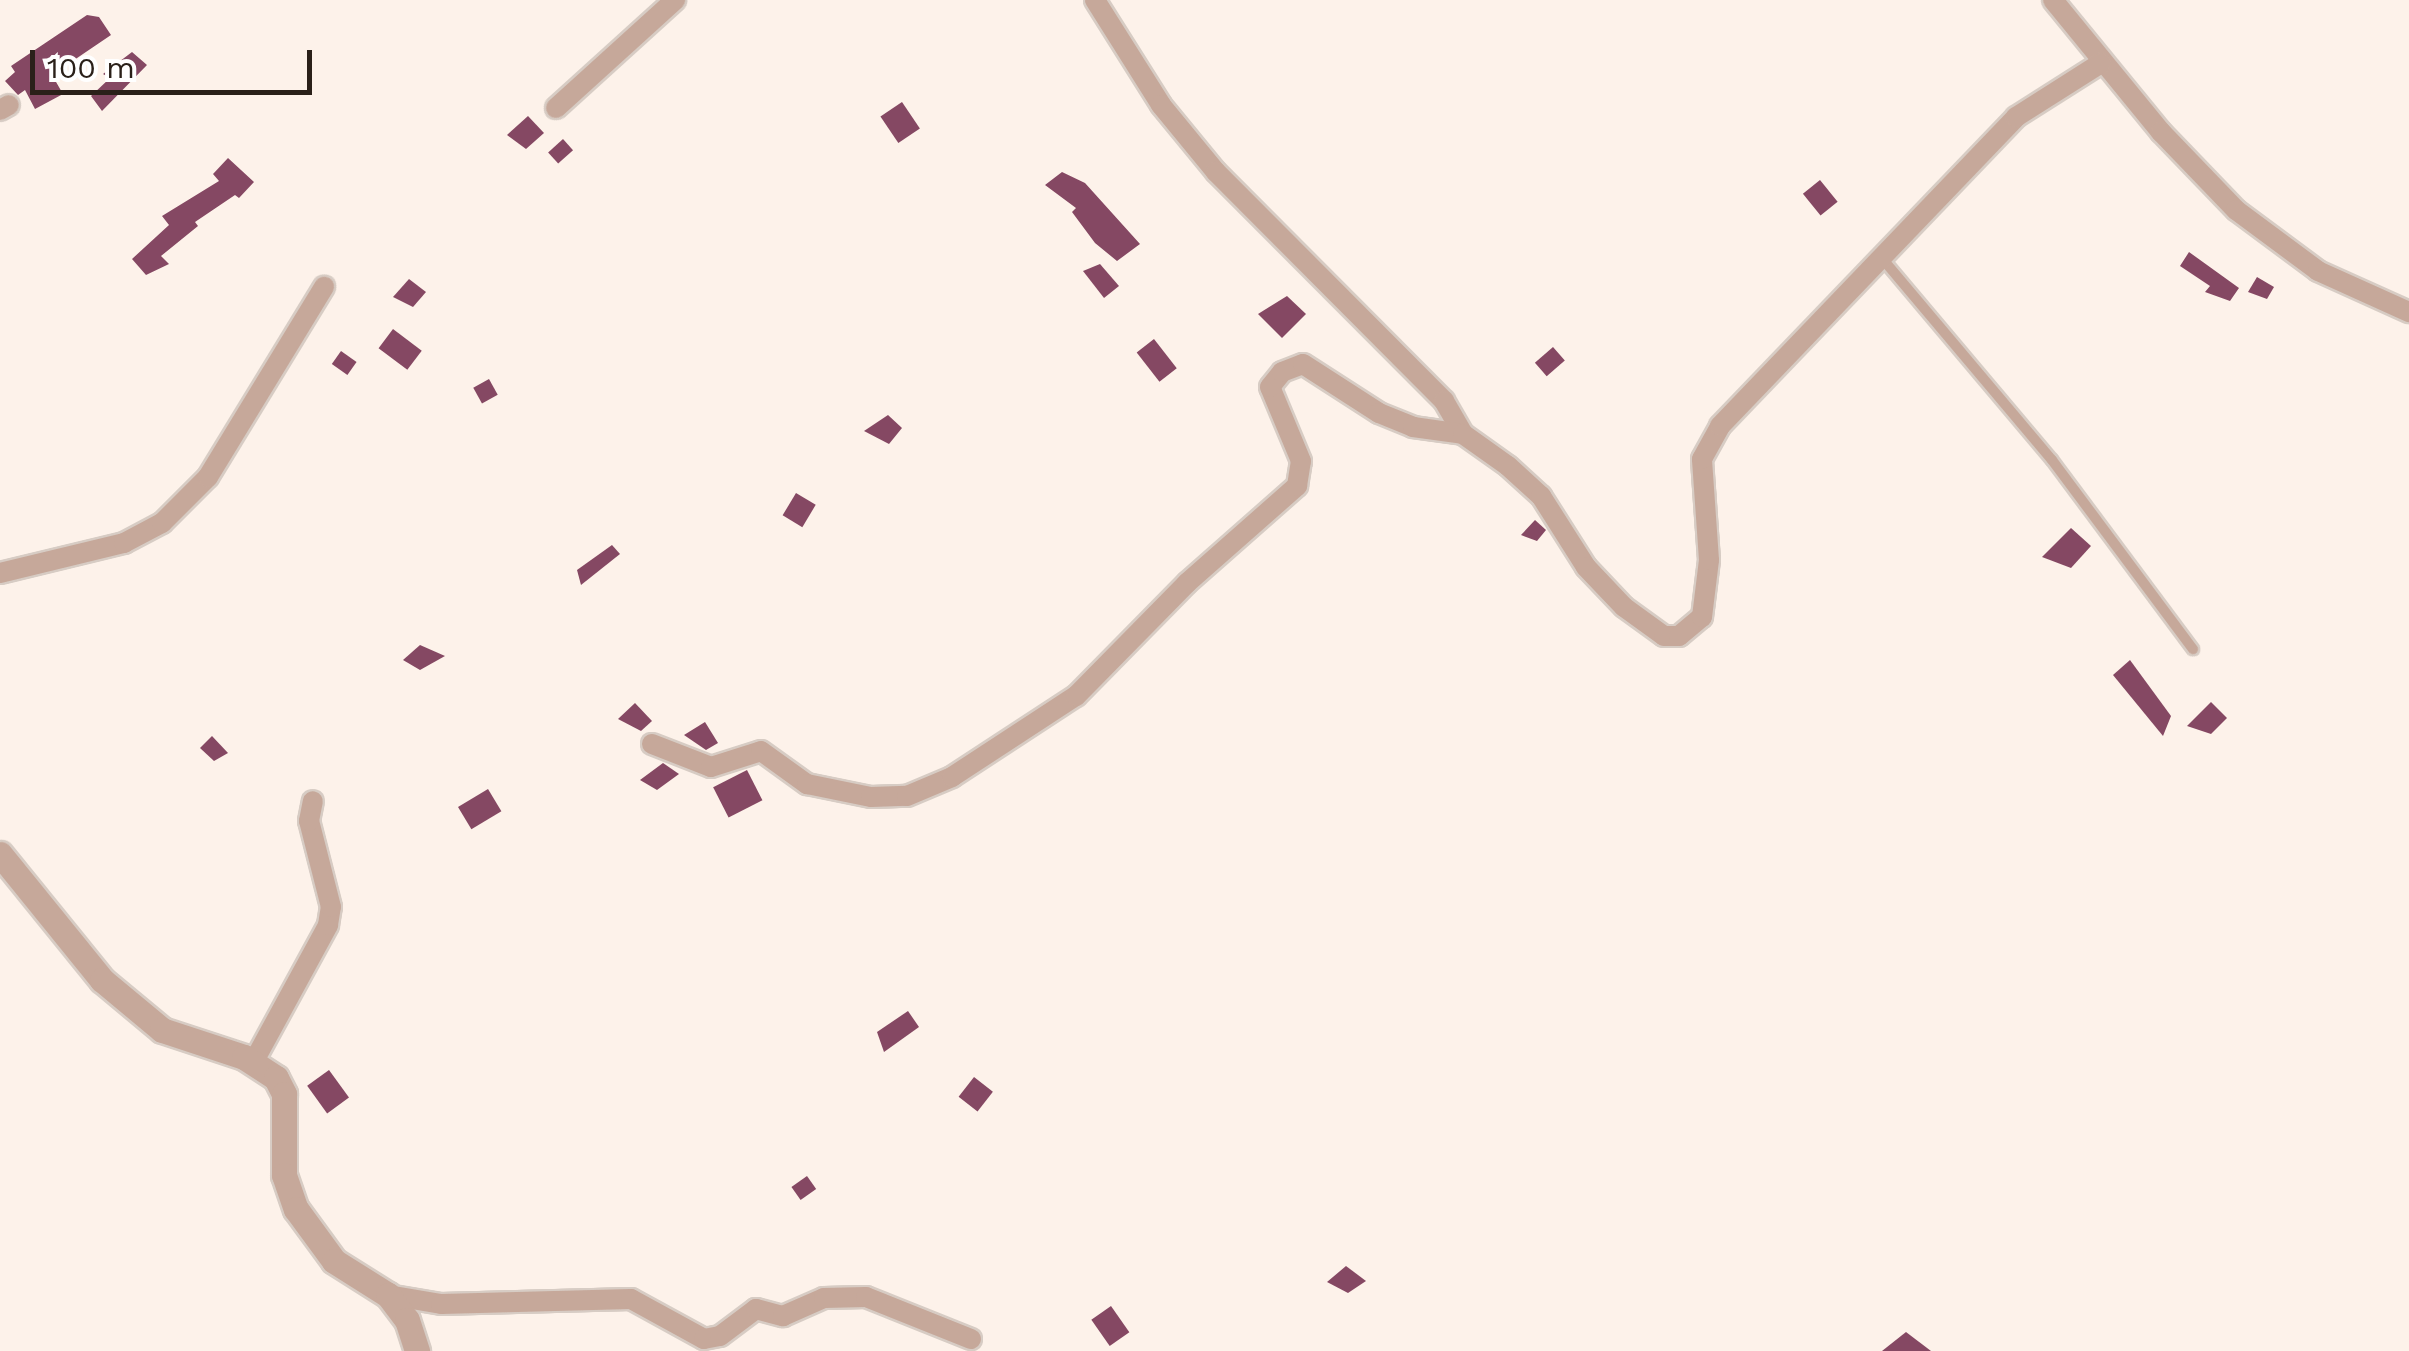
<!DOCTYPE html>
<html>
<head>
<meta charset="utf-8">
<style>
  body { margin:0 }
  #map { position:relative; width:2409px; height:1351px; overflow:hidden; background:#fdf2ea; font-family:"Work Sans",sans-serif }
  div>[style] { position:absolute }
  .building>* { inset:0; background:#854863; transform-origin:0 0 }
  .roads { filter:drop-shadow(2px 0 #d7ccc4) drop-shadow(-2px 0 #d7ccc4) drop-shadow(0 2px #d7ccc4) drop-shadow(0 -2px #d7ccc4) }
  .service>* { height:10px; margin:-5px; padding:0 5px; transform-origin:5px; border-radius:5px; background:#c6a89a }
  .minor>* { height:20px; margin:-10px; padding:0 10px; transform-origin:10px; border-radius:10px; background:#c6a89a }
  .tertiary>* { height:25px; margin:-12.5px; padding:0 12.5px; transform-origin:12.5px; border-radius:12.5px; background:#c6a89a }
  span { translate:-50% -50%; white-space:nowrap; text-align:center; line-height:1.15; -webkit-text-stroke:10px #fff; paint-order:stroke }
  .scale { position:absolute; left:30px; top:50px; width:282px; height:45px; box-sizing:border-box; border:5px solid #2a2019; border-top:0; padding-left:12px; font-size:30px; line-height:35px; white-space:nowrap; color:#2a2019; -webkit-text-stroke:8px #fff; paint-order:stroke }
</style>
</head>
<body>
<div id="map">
  <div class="building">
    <i style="clip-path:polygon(87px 15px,99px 17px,111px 35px,52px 75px,63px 94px,35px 109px,25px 90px,18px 95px,5px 81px,15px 72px,11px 66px)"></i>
    <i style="clip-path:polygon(132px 52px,147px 65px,102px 111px,91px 96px,110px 78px,103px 74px)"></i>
    <i style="left:902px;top:102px;width:32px;height:26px;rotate:56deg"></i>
    <i style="clip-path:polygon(528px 116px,544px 133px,526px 149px,507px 135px)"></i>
    <i style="left:563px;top:139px;width:15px;height:20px;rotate:48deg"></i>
    <i style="clip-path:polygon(228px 158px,254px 182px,239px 198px,235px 195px,195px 222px,198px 226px,161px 256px,169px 264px,146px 275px,132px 259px,169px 225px,162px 216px,219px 181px,213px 174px)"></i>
    <i style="clip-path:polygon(1062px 172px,1085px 183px,1140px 244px,1117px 261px,1095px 243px,1072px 212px,1076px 208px,1045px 185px)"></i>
    <i style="left:1820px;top:180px;width:28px;height:22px;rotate:51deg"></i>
    <i style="clip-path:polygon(2189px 252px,2239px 288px,2230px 301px,2205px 292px,2210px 286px,2180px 266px)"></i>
    <i style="clip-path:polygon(1100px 264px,1119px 286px,1104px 298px,1083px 271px)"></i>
    <i style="clip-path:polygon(2257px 277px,2274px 287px,2267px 299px,2248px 292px)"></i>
    <i style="clip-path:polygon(409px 279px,426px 292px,413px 307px,393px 297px)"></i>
    <i style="clip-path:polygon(1287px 296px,1306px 314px,1282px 338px,1258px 314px)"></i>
    <i style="left:393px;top:329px;width:36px;height:24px;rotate:37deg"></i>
    <i style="left:1154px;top:339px;width:37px;height:22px;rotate:52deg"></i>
    <i style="left:1553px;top:347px;width:18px;height:24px;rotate:49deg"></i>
    <i style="left:341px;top:351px;width:19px;height:16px;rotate:35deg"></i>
    <i style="left:489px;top:379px;width:18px;height:18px;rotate:61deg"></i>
    <i style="clip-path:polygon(888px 415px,902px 428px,889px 444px,864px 431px)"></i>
    <i style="left:796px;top:493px;width:23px;height:26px;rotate:31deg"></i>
    <i style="clip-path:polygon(1535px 520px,1546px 530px,1537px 541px,1521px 535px)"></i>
    <i style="clip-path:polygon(2071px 528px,2091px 546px,2071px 568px,2042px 557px)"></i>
    <i style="clip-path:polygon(612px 545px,620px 554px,581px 585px,577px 570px)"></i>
    <i style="clip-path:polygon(420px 645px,445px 656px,420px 670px,403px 660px)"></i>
    <i style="clip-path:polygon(2130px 660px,2171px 716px,2163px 736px,2113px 675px)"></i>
    <i style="clip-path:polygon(2211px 702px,2227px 718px,2211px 734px,2187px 726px)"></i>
    <i style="clip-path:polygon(635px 703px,652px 721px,641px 731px,618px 719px)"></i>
    <i style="clip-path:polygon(705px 722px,718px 743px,706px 750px,684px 735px)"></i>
    <i style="clip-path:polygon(212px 736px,228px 753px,214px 761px,200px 748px)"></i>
    <i style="clip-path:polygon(663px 763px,679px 774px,657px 790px,640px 780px)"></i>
    <i style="left:747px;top:770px;width:34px;height:38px;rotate:63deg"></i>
    <i style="left:488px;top:789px;width:26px;height:35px;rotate:59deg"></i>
    <i style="clip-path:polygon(908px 1011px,919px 1027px,884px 1052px,877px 1032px)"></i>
    <i style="left:329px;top:1070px;width:34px;height:27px;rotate:54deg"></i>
    <i style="left:974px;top:1077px;width:24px;height:25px;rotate:38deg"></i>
    <i style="left:807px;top:1176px;width:16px;height:19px;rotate:55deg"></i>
    <i style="clip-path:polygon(1346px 1266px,1366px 1281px,1348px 1293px,1327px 1282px)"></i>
    <i style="left:1111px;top:1306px;width:32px;height:24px;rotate:55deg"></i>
    <i style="clip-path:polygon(1906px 1332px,1931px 1351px,1882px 1351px)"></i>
  </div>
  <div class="roads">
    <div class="service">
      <i style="left:1881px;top:257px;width:265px;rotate:49.9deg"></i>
      <i style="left:2052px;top:460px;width:236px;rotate:53.3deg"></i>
    </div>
    <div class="minor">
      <i style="left:1095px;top:0;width:124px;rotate:57.8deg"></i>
      <i style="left:1161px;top:105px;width:87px;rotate:50.6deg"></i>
      <i style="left:1216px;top:172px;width:323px;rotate:45.1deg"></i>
      <i style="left:1444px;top:401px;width:38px;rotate:60deg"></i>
      <i style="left:2053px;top:0;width:171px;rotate:50.7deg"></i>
      <i style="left:2161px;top:132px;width:108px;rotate:46.1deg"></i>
      <i style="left:2236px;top:210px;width:102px;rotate:36.6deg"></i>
      <i style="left:2318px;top:271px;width:100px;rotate:24.3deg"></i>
      <i style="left:556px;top:108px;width:161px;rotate:-42.2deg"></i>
      <i style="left:0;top:110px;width:10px;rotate:-29deg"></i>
      <i style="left:0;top:573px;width:128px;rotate:-13.6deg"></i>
      <i style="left:124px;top:543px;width:43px;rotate:-27.8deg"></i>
      <i style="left:162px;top:523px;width:65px;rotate:-45deg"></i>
      <i style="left:208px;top:477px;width:223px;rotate:-58.6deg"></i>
      <i style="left:652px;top:744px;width:63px;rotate:21.3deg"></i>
      <i style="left:711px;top:767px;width:52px;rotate:-17.7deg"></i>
      <i style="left:761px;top:751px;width:57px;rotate:35.7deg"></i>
      <i style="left:807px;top:784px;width:65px;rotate:11.5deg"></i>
      <i style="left:871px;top:797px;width:36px;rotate:-2deg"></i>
      <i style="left:907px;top:796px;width:49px;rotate:-22.9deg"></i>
      <i style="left:952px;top:777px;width:148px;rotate:-33.2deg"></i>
      <i style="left:1076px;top:696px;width:158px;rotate:-45.5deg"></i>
      <i style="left:1187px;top:583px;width:147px;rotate:-41.4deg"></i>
      <i style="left:1297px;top:486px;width:25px;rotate:-81deg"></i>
      <i style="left:1301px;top:461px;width:80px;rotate:-112.7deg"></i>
      <i style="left:1270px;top:387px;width:19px;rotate:-51deg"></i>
      <i style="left:1282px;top:372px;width:22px;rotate:-21deg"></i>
      <i style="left:1303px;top:364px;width:90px;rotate:32.8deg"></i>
      <i style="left:1379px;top:413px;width:37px;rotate:22deg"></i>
      <i style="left:1413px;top:427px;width:50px;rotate:8deg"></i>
      <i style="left:1463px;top:434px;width:55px;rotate:35.4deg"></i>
      <i style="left:1508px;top:466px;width:45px;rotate:42.3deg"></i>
      <i style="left:1541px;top:496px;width:84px;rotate:57.6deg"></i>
      <i style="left:1586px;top:567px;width:55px;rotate:46.5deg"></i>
      <i style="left:1624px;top:607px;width:49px;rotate:35.9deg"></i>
      <i style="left:1664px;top:636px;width:15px"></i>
      <i style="left:1679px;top:636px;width:30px;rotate:-40deg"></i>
      <i style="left:1702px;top:617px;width:57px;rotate:-83deg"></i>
      <i style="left:1709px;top:560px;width:101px;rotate:-94deg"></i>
      <i style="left:1702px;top:459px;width:38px;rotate:-61deg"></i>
      <i style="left:1720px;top:426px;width:428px;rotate:-46.2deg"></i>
      <i style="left:2016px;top:117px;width:101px;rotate:-32.4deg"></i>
      <i style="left:254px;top:1061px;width:155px;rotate:-61.4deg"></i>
      <i style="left:328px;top:925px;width:18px;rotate:-81deg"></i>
      <i style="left:331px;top:907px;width:89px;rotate:-104.3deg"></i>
      <i style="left:309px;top:821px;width:20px;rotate:-79deg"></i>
      <i style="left:388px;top:1295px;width:54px;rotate:9.6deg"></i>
      <i style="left:441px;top:1304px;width:190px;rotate:-1.5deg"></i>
      <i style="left:631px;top:1299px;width:83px;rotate:28.7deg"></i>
      <i style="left:704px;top:1339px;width:16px;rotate:-11deg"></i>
      <i style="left:720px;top:1336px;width:45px;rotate:-36.9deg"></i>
      <i style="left:756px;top:1309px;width:28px;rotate:15deg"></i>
      <i style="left:783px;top:1316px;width:45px;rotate:-23.7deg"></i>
      <i style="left:824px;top:1298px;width:42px;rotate:-1.4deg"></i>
      <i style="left:866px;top:1297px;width:113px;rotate:21.8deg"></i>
    </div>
    <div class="tertiary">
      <i style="left:0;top:854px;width:162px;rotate:51deg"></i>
      <i style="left:102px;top:980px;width:78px;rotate:39.8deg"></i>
      <i style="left:162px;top:1030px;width:86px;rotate:18.2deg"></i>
      <i style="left:244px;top:1057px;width:38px;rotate:33deg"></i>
      <i style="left:276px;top:1078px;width:18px;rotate:63deg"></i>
      <i style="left:284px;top:1094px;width:81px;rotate:90deg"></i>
      <i style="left:284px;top:1175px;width:36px;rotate:71deg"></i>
      <i style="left:296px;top:1209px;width:64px;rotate:53.8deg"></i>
      <i style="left:334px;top:1261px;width:64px;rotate:32.2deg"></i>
      <i style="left:388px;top:1295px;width:31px;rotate:53deg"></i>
      <i style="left:407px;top:1320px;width:33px;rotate:72deg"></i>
    </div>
  </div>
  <div class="scale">100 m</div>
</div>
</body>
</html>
